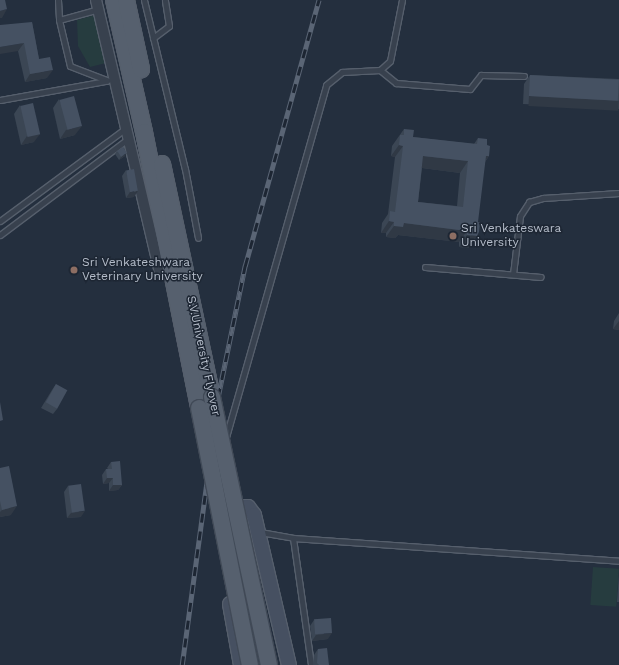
<!DOCTYPE html>
<html>
<head>
<meta charset="utf-8">
<style>
  body { margin:0 }
  #map { position:relative; width:619px; height:665px; overflow:hidden; background:#242f3e; font-family:"Work Sans",sans-serif }
  div>[style] { position:absolute }
  .green>* { inset:0; background:#263c3f; transform-origin:0 0 }
  .roads { filter:drop-shadow(1px 0 #565f6c) drop-shadow(-1px 0 #565f6c) drop-shadow(0 1px #565f6c) drop-shadow(0 -1px #565f6c) }
  .lane>* { height:5px; margin:-2.5px; padding:0 2.5px; transform-origin:2.5px; border-radius:2.5px; background:#38414e }
  .street>* { height:10px; margin:-5px; padding:0 5px; transform-origin:5px; border-radius:5px; background:#38414e }
  .secondary>* { height:14px; margin:-7px; padding:0 7px; transform-origin:7px; border-radius:7px; background:#465061 }
  .primary>* { height:16px; margin:-8px; padding:0 8px; transform-origin:8px; border-radius:8px; background:#56606e }
  .rail>* { height:4.5px; margin-top:-2.25px; transform-origin:0; background:repeating-linear-gradient(90deg,#1d2633 0 9px,#5a6575 0 18px); box-sizing:border-box; border-block:1px solid #5a6575 }
  .bridges { filter:drop-shadow(1px 0 #414a57) drop-shadow(-1px 0 #414a57) drop-shadow(0 1px #414a57) drop-shadow(0 -1px #414a57) }
  .primary-bridge>* { height:16px; margin:-8px; padding:0 8px; transform-origin:8px; border-radius:8px; background:#56606e }
  .wall>* { inset:0; background:#3b4654 }
  .shaded-wall>* { inset:0; background:#303945; transform-origin:0 0 }
  .building>* { inset:0; background:#455162; transform-origin:0 0 }
  .dots>* { width:11px; height:11px; translate:-50% -50%; box-sizing:border-box; border:2px solid #1d2633; border-radius:50% }
  span { translate:-50% -50%; white-space:nowrap; text-align:center; line-height:1.15; -webkit-text-stroke:3px #1d2633; paint-order:stroke }
  .poi-label { font-size:12px; color:#b4bcc9 }
  .left { translate:0 -50%; text-align:left }
  .street-label { font-size:12px; color:#b4bcc9 }
</style>
</head>
<body>
<div id="map">
  <div class="green">
    <i style="clip-path:polygon(98px 14px,110px 62px,90px 67px,78px 46px,77px 20px)"></i>
    <i style="left:593px;top:567px;width:26px;height:38px;rotate:4deg"></i>
  </div>
  <div class="roads">
    <div class="lane">
      <i style="left:58px;top:0;width:20px;rotate:87deg"></i>
      <i style="left:144px;top:0;width:174px;rotate:76.4deg"></i>
      <i style="left:185px;top:169px;width:70px;rotate:79.3deg"></i>
      <i style="left:99px;top:9px;width:41px;rotate:164.6deg"></i>
      <i style="left:59px;top:20px;width:47px;rotate:76.6deg"></i>
      <i style="left:70px;top:66px;width:40px;rotate:21deg"></i>
      <i style="left:153px;top:38px;width:20px;rotate:-37deg"></i>
      <i style="left:169px;top:26px;width:26px;rotate:-99deg"></i>
      <i style="left:380px;top:70px;width:21px;rotate:39deg"></i>
      <i style="left:396px;top:83px;width:74px;rotate:4.6deg"></i>
      <i style="left:470px;top:89px;width:18px;rotate:-52deg"></i>
      <i style="left:481px;top:75px;width:43px;rotate:1.3deg"></i>
      <i style="left:0;top:100px;width:108px;rotate:-10.2deg"></i>
      <i style="left:0;top:221px;width:157px;rotate:-36.4deg"></i>
      <i style="left:0;top:235px;width:161px;rotate:-36.9deg"></i>
      <i style="left:425px;top:267px;width:116px;rotate:4.9deg"></i>
      <i style="left:513px;top:274px;width:58px;rotate:-83.1deg"></i>
      <i style="left:520px;top:216px;width:17px;rotate:-57deg"></i>
      <i style="left:529px;top:202px;width:15px;rotate:-16deg"></i>
      <i style="left:543px;top:198px;width:76px;rotate:-3.8deg"></i>
      <i style="left:226px;top:437px;width:366px;rotate:-74.1deg"></i>
      <i style="left:326px;top:85px;width:21px;rotate:-39deg"></i>
      <i style="left:342px;top:72px;width:38px;rotate:-3deg"></i>
      <i style="left:380px;top:70px;width:13px;rotate:-42deg"></i>
      <i style="left:390px;top:61px;width:62px;rotate:-78.9deg"></i>
      <i style="left:260px;top:532px;width:34px;rotate:10deg"></i>
      <i style="left:293px;top:538px;width:327px;rotate:4deg"></i>
      <i style="left:293px;top:538px;width:128px;rotate:81.9deg"></i>
    </div>
    <div class="street">
      <i style="left:96px;top:0;width:280px;rotate:76.8deg"></i>
    </div>
    <div class="secondary">
      <i style="left:226px;top:512px;width:15px;rotate:-20deg"></i>
      <i style="left:240px;top:507px;width:8px"></i>
      <i style="left:248px;top:507px;width:10px;rotate:53deg"></i>
      <i style="left:254px;top:515px;width:154px;rotate:76.9deg"></i>
      <i style="left:230px;top:604px;width:62px;rotate:79.8deg"></i>
    </div>
    <div class="primary">
      <i style="left:114px;top:0;width:135px;rotate:77.2deg"></i>
      <i style="left:144px;top:132px;width:281px;rotate:78.7deg"></i>
      <i style="left:126px;top:0;width:71px;rotate:77.7deg"></i>
      <i style="left:162px;top:164px;width:238px;rotate:77.9deg"></i>
    </div>
  </div>
  <div class="rail">
    <i style="left:182px;top:665px;width:270px;rotate:-82.3deg"></i>
    <i style="left:218px;top:397px;width:134px;rotate:-78.4deg"></i>
    <i style="left:245px;top:266px;width:276px;rotate:-74.5deg"></i>
  </div>
  <div class="bridges">
    <div class="primary-bridge">
      <i style="left:212px;top:397px;width:274px;rotate:78deg"></i>
      <i style="left:199px;top:408px;width:262px;rotate:78.8deg"></i>
    </div>
  </div>
  <div class="wall">
    <i style="clip-path:polygon(32px 22px,39px 59px,47px 78px,25px 82px,18px 51px)"></i>
    <i style="clip-path:polygon(530px 75px,619px 79px,619px 109px,523px 104px,524px 84px)"></i>
    <i style="clip-path:polygon(59px 99px,75px 135px,60px 139px,53px 108px)"></i>
    <i style="clip-path:polygon(20px 105px,34px 142px,21px 145px,14px 114px)"></i>
    <i style="clip-path:polygon(evenodd,404px 129px,413px 137px,474px 144px,478px 138px,487px 145px,489px 156px,485px 162px,469px 248px,459px 247px,459px 242px,398px 235px,395px 238px,386px 237px,386px 233px,381px 233px,382px 223px,388px 214px,395px 157px,391px 156px,392px 146px,404px 129px,422px 168px,460px 173px,457px 206px,418px 202px,422px 168px)"></i>
    <i style="clip-path:polygon(117px 151px,125px 156px,119px 160px,115px 154px)"></i>
    <i style="clip-path:polygon(126px 170px,134px 197px,126px 198px,122px 176px)"></i>
    <i style="clip-path:polygon(619px 313px,619px 330px,613px 329px,614px 321px)"></i>
    <i style="clip-path:polygon(56px 384px,57px 409px,53px 414px,41px 408px,52px 390px)"></i>
    <i style="clip-path:polygon(111px 462px,122px 485px,118px 490px,109px 491px,109px 483px,103px 484px,102px 475px,106px 469px,108px 469px,107px 468px)"></i>
    <i style="clip-path:polygon(0 468px,11px 515px,0 517px)"></i>
    <i style="clip-path:polygon(68px 486px,81px 517px,67px 518px,64px 492px)"></i>
    <i style="clip-path:polygon(619px 574px,619px 602px,617px 602px)"></i>
    <i style="clip-path:polygon(314px 620px,328px 639px,312px 641px,310px 626px)"></i>
    <i style="clip-path:polygon(318px 649px,329px 665px,313px 665px,314px 655px)"></i>
  </div>
  <div class="shaded-wall">
    <i style="clip-path:polygon(7px 9px,2px 18px,0 18px,0 11px)"></i>
    <i style="clip-path:polygon(24px 43px,18px 51px,0 54px,0 47px)"></i>
    <i style="clip-path:polygon(53px 70px,47px 78px,25px 82px,30px 74px)"></i>
    <i style="left:529px;top:96px;width:90px;height:10px;rotate:3deg"></i>
    <i style="clip-path:polygon(82px 126px,75px 135px,60px 139px,66px 130px)"></i>
    <i style="clip-path:polygon(40px 134px,34px 142px,21px 145px,27px 136px)"></i>
    <i style="clip-path:polygon(399px 145px,403px 146px,395px 157px,391px 156px)"></i>
    <i style="clip-path:polygon(127px 153px,125px 156px,119px 160px,121px 157px)"></i>
    <i style="clip-path:polygon(423px 156px,468px 161px,460px 173px,415px 167px)"></i>
    <i style="clip-path:polygon(486px 156px,489px 156px,481px 167px)"></i>
    <i style="clip-path:polygon(138px 191px,134px 197px,126px 198px,130px 192px)"></i>
    <i style="clip-path:polygon(389px 221px,394px 222px,386px 233px,381px 233px)"></i>
    <i style="clip-path:polygon(404px 223px,467px 231px,459px 242px,398px 235px,395px 238px,386px 237px,394px 226px)"></i>
    <i style="clip-path:polygon(467px 235px,477px 236px,469px 248px,459px 247px)"></i>
    <i style="clip-path:polygon(619px 321px,619px 330px,613px 329px)"></i>
    <i style="clip-path:polygon(107px 478px,113px 478px,109px 483px,103px 484px)"></i>
    <i style="clip-path:polygon(113px 485px,122px 485px,118px 490px,109px 491px)"></i>
    <i style="clip-path:polygon(17px 506px,11px 515px,0 517px,0 512px,2px 510px)"></i>
    <i style="clip-path:polygon(85px 511px,81px 517px,67px 518px,71px 513px)"></i>
    <i style="clip-path:polygon(332px 633px,328px 639px,312px 641px,316px 635px)"></i>
  </div>
  <div class="building">
    <i style="clip-path:polygon(0 0,5px 0,7px 9px,0 11px)"></i>
    <i style="clip-path:polygon(32px 22px,39px 59px,50px 57px,53px 70px,30px 74px,24px 43px,0 47px,0 25px)"></i>
    <i style="left:530px;top:75px;width:89px;height:21px;rotate:3deg"></i>
    <i style="left:74px;top:96px;width:31px;height:15px;rotate:75deg"></i>
    <i style="left:33px;top:103px;width:32px;height:13px;rotate:77deg"></i>
    <i style="clip-path:polygon(evenodd,404px 129px,414px 130px,413px 137px,477px 144px,478px 138px,487px 139px,487px 145px,490px 146px,489px 156px,486px 156px,478px 222px,480px 222px,479px 232px,477px 236px,467px 235px,467px 231px,404px 223px,403px 227px,394px 226px,394px 222px,389px 221px,390px 211px,395px 212px,403px 146px,399px 145px,400px 135px,404px 135px,404px 129px,423px 156px,468px 161px,463px 207px,418px 202px,423px 156px)"></i>
    <i style="left:123px;top:147px;width:7px;height:7px;rotate:56deg"></i>
    <i style="left:134px;top:169px;width:22px;height:8px;rotate:80deg"></i>
    <i style="left:56px;top:384px;width:13px;height:21px;rotate:29deg"></i>
    <i style="clip-path:polygon(0 402px,3px 420px,0 421px)"></i>
    <i style="clip-path:polygon(120px 461px,122px 485px,113px 485px,113px 478px,107px 478px,106px 469px,112px 469px,111px 462px)"></i>
    <i style="clip-path:polygon(9px 466px,17px 506px,2px 510px,0 501px,0 468px)"></i>
    <i style="left:81px;top:484px;width:27px;height:13px;rotate:82deg"></i>
    <i style="left:331px;top:618px;width:15px;height:17px;rotate:86deg"></i>
    <i style="clip-path:polygon(327px 648px,329px 665px,319px 665px,317px 663px,318px 649px)"></i>
  </div>
  <div class="dots">
    <i style="left:453px;top:236px;background:#8d6e63"></i>
    <i style="left:74px;top:270px;background:#8d6e63"></i>
  </div>
  <div class="poi-label">
    <span class="left" style="left:461px;top:236px">Sri Venkateswara<br>University</span>
    <span class="left" style="left:82px;top:270px">Sri Venkateshwara<br>Veterinary University</span>
  </div>
  <div class="street-label">
    <span style="left:203px;top:356px;rotate:78deg">S.V.University Flyover</span>
  </div>
</div>
</body>
</html>
